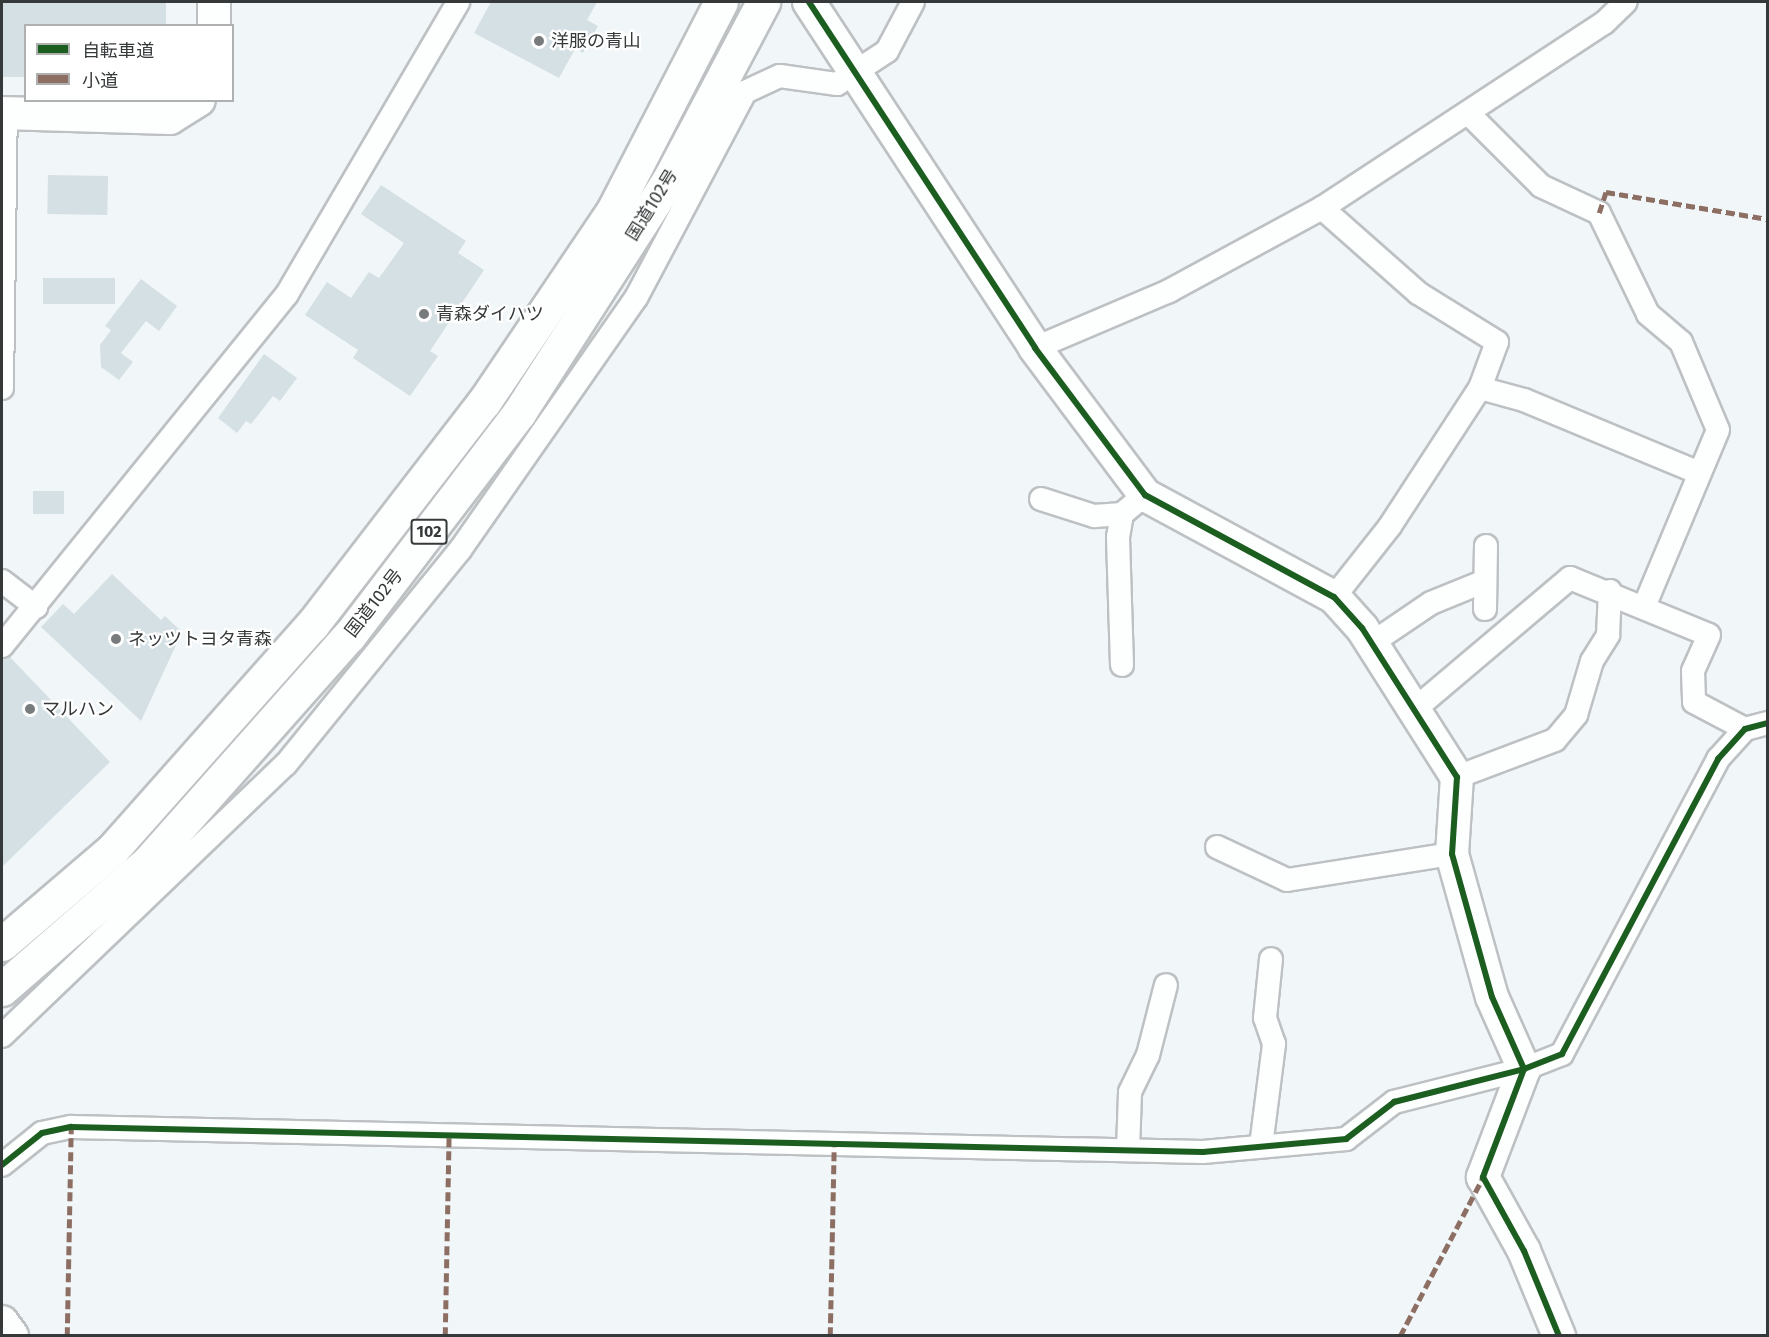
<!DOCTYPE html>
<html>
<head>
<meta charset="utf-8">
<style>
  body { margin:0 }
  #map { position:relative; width:1769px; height:1337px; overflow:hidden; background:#f1f6f8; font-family:"Fira Sans","Noto Sans JP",sans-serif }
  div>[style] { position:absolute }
  .building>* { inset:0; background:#d5e0e4; transform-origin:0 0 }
  .roads { filter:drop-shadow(2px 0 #bdc1c3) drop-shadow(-2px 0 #bdc1c3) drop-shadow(0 2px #bdc1c3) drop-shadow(0 -2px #bdc1c3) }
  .street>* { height:22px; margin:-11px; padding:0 11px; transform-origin:11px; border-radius:11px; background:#fdfefe }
  .secondary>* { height:32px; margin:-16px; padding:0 16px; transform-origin:16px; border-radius:16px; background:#fdfefe }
  .highway>* { height:33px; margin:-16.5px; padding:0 16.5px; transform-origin:16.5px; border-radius:16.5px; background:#fdfefe }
  .quiet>* { height:4.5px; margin-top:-2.25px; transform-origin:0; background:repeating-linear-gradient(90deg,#8d6e63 0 9px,transparent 0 13.5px) }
  .cycleway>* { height:6px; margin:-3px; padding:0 3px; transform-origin:3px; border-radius:3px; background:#1b5e20 }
  .dots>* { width:16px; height:16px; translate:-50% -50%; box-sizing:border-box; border:3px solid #fff; border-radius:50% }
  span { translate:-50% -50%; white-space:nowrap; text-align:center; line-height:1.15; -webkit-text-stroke:4.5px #fff; paint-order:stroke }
  .shield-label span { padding:2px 4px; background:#fff; border:2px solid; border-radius:4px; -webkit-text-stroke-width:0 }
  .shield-label { font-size:16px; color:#36393a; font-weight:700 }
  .poi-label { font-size:18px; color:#36393a }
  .left { translate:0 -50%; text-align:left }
  .street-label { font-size:18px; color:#36393a }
  .frame { position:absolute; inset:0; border:3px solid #36393a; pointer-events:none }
  .legend { position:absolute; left:24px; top:24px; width:210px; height:78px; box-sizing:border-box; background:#fff; border:2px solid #afb0b0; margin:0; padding:8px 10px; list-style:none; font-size:18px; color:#36393a }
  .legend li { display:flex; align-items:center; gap:12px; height:30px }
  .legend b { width:30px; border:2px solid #afb0b0 }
</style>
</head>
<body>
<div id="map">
  <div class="building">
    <i style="clip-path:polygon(2px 2px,166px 2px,166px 26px,26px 26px,26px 77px,2px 77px)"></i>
    <i style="clip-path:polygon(491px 2px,597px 2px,587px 20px,598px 26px,583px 53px,575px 49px,559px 78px,474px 33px)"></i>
    <i style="left:48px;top:175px;width:60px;height:39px;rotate:1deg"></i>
    <i style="clip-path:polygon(381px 185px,466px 241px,458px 253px,484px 270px,430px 351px,438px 356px,410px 396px,353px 358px,358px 350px,305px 315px,327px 282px,351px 298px,369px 272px,379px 278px,404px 243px,361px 214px)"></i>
    <i style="left:43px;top:278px;width:72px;height:26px"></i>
    <i style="clip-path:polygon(141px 279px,177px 306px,159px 331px,146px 321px,121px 353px,133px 362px,119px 380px,101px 367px,100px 345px,111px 330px,105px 326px)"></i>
    <i style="clip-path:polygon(264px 354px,297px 378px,280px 401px,273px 396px,251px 424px,246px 421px,237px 433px,218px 418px)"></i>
    <i style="left:33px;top:491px;width:31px;height:23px"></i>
    <i style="clip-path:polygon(112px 574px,161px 620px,165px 616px,182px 632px,141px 721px,41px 627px,63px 604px,74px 614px)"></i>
    <i style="clip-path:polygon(10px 657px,110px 762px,2px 867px,2px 659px)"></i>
  </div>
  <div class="roads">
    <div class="street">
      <i style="left:1468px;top:113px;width:103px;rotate:45deg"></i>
      <i style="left:1541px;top:186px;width:64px;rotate:25deg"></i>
      <i style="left:1599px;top:213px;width:112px;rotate:64.1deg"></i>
      <i style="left:1648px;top:314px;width:43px;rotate:40.3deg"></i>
      <i style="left:1681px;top:342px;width:95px;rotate:67.2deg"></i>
      <i style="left:1718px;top:430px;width:192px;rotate:112.7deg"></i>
      <i style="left:1322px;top:208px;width:128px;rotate:41.5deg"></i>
      <i style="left:1418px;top:293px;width:93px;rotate:31.8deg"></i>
      <i style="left:1497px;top:342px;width:49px;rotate:110.3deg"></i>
      <i style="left:1035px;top:348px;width:146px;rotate:-23deg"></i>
      <i style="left:1169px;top:291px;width:174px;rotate:-28.5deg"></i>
      <i style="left:1322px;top:208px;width:337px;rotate:-33.3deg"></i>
      <i style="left:1604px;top:23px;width:30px;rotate:-44deg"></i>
      <i style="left:2px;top:388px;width:275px;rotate:-89.2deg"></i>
      <i style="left:1041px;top:499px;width:56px;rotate:17.8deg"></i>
      <i style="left:1094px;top:516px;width:28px;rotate:-4deg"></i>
      <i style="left:2px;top:581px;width:43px;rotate:37.4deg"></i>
      <i style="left:1334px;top:597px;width:90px;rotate:-51.7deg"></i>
      <i style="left:1390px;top:526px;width:165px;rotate:-56.9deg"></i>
      <i style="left:1480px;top:388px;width:46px;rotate:15.3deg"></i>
      <i style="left:1524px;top:400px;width:187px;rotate:22.6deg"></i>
      <i style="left:1485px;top:609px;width:63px;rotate:-89.1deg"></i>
      <i style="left:1372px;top:643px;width:71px;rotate:-34.1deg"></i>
      <i style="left:1431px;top:603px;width:58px;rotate:-22.2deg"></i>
      <i style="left:2px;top:646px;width:453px;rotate:-51deg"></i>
      <i style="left:287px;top:294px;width:338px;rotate:-59.6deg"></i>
      <i style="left:1122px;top:665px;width:128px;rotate:-91.8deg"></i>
      <i style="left:1118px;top:537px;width:23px;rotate:-80deg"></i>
      <i style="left:1122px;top:514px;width:30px;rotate:-40deg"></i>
      <i style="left:1415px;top:709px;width:203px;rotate:-40.2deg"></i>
      <i style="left:1570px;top:578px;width:150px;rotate:22.3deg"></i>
      <i style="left:1709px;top:635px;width:39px;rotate:114deg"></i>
      <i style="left:1693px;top:671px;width:31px;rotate:88deg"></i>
      <i style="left:1694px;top:702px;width:58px;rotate:27.9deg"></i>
      <i style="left:1457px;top:777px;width:105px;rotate:-20.7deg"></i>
      <i style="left:1555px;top:740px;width:33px;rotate:-50deg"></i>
      <i style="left:1576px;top:715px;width:56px;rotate:-73.5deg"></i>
      <i style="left:1592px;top:661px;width:31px;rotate:-58deg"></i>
      <i style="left:1608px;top:635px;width:44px;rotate:-87.4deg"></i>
      <i style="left:1217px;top:847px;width:77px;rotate:25.2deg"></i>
      <i style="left:1287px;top:880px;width:167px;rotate:-9deg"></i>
      <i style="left:2px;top:1036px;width:393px;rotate:-43.8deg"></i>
      <i style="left:286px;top:764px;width:276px;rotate:-50.9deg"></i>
      <i style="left:460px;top:550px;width:307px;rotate:-55.1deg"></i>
      <i style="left:636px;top:298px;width:233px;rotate:-62.1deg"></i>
      <i style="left:745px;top:92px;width:38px;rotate:-25deg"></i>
      <i style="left:780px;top:76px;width:58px;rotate:8deg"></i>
      <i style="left:837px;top:84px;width:60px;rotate:-33.4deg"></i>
      <i style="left:887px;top:51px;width:55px;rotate:-62deg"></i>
      <i style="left:1261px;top:1146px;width:103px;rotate:-82.7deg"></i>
      <i style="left:1274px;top:1044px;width:28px;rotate:-109deg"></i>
      <i style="left:1265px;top:1018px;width:59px;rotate:-84.2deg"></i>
      <i style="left:1128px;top:1150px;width:58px;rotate:-88deg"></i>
      <i style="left:1130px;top:1092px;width:41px;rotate:-64.1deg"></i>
      <i style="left:1148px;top:1055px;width:72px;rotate:-75.6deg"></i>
      <i style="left:2px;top:1165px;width:51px;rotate:-38.7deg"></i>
      <i style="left:42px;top:1133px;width:30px;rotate:-12deg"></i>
      <i style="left:71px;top:1127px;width:1132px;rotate:1.27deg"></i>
      <i style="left:1203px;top:1152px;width:144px;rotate:-5.2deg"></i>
      <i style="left:1346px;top:1139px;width:61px;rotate:-37.6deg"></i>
      <i style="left:1394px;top:1102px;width:134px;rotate:-14.2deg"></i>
      <i style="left:1524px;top:1069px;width:41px;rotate:-21.5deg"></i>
      <i style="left:1562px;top:1054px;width:334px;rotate:-62.1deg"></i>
      <i style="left:1718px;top:759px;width:40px;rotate:-48deg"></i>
      <i style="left:1745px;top:729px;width:24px;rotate:-15deg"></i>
    </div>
    <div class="secondary">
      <i style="left:809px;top:2px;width:413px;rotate:56.8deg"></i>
      <i style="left:1035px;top:348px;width:184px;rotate:53.2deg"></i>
      <i style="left:1145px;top:495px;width:215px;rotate:28.4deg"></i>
      <i style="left:1334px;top:597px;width:42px;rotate:47.9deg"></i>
      <i style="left:1362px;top:628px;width:177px;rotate:57.5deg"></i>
      <i style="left:1457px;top:777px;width:77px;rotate:93.7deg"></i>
      <i style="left:1452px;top:854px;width:148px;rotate:74.4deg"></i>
      <i style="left:1492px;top:997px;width:79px;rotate:66deg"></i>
      <i style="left:1524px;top:1069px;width:116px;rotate:110.8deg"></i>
      <i style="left:1483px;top:1177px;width:85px;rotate:61deg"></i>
      <i style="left:1524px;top:1251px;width:92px;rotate:67.6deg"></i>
      <i style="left:214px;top:26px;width:24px;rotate:-90deg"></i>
      <i style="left:2px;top:113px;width:168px;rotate:1.7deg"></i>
      <i style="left:170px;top:118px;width:34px;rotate:-32deg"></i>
      <i style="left:2px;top:1322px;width:17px;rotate:54deg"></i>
    </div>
    <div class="highway">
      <i style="left:2px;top:944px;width:145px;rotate:-40.5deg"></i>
      <i style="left:112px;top:850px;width:301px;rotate:-48.4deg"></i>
      <i style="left:312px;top:625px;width:282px;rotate:-52.4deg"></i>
      <i style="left:484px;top:402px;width:233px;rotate:-56deg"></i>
      <i style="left:614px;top:209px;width:233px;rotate:-62.7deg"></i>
      <i style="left:2px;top:989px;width:194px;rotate:-41deg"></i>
      <i style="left:148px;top:862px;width:302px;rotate:-48.4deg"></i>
      <i style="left:349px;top:636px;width:280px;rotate:-52.7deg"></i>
      <i style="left:519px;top:413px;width:282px;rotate:-57.3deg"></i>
      <i style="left:671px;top:176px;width:197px;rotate:-62.1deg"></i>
    </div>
  </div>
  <div class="quiet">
    <i style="left:1599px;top:213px;width:22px;rotate:-72deg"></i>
    <i style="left:1606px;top:192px;width:164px;rotate:9.5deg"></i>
    <i style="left:67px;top:1336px;width:209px;rotate:-88.9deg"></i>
    <i style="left:445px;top:1336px;width:201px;rotate:-88.9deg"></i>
    <i style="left:830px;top:1336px;width:192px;rotate:-88.8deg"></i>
    <i style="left:1400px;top:1336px;width:179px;rotate:-62.4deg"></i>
  </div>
  <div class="cycleway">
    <i style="left:809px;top:2px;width:413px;rotate:56.8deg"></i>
    <i style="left:1035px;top:348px;width:184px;rotate:53.2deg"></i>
    <i style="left:1145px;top:495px;width:215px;rotate:28.4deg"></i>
    <i style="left:1334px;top:597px;width:42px;rotate:47.9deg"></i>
    <i style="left:1362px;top:628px;width:177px;rotate:57.5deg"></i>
    <i style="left:1457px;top:777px;width:77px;rotate:93.7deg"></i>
    <i style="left:1452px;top:854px;width:148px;rotate:74.4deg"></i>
    <i style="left:1492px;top:997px;width:79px;rotate:66deg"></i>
    <i style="left:1524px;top:1069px;width:116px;rotate:110.8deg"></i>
    <i style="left:1483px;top:1177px;width:85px;rotate:61deg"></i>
    <i style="left:1524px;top:1251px;width:92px;rotate:67.6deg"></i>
    <i style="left:2px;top:1165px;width:51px;rotate:-38.7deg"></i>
    <i style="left:42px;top:1133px;width:30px;rotate:-12deg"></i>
    <i style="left:71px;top:1127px;width:1132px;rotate:1.27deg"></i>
    <i style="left:1203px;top:1152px;width:144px;rotate:-5.2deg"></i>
    <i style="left:1346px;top:1139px;width:61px;rotate:-37.6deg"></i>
    <i style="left:1394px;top:1102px;width:134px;rotate:-14.2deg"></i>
    <i style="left:1524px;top:1069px;width:41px;rotate:-21.5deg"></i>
    <i style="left:1562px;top:1054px;width:334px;rotate:-62.1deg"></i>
    <i style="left:1718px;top:759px;width:40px;rotate:-48deg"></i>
    <i style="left:1745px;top:729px;width:24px;rotate:-15deg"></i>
  </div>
  <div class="dots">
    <i style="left:539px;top:41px;background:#777b7c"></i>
    <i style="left:424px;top:314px;background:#777b7c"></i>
    <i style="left:116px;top:639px;background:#777b7c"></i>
    <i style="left:30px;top:709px;background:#777b7c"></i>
  </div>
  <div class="shield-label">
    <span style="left:429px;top:532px">102</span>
  </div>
  <div class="poi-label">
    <span class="left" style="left:551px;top:41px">洋服の青山</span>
    <span class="left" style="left:436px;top:314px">青森ダイハツ</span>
    <span class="left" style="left:128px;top:639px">ネッツトヨタ青森</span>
    <span class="left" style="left:42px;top:709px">マルハン</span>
  </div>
  <div class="street-label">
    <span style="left:652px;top:205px;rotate:-58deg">国道102号</span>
    <span style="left:374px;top:603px;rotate:-52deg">国道102号</span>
  </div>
  <div class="frame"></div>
  <ul class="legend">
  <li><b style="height:8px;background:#1b5e20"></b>自転車道</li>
  <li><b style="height:8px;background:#8d6e63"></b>小道</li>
  </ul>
</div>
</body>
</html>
